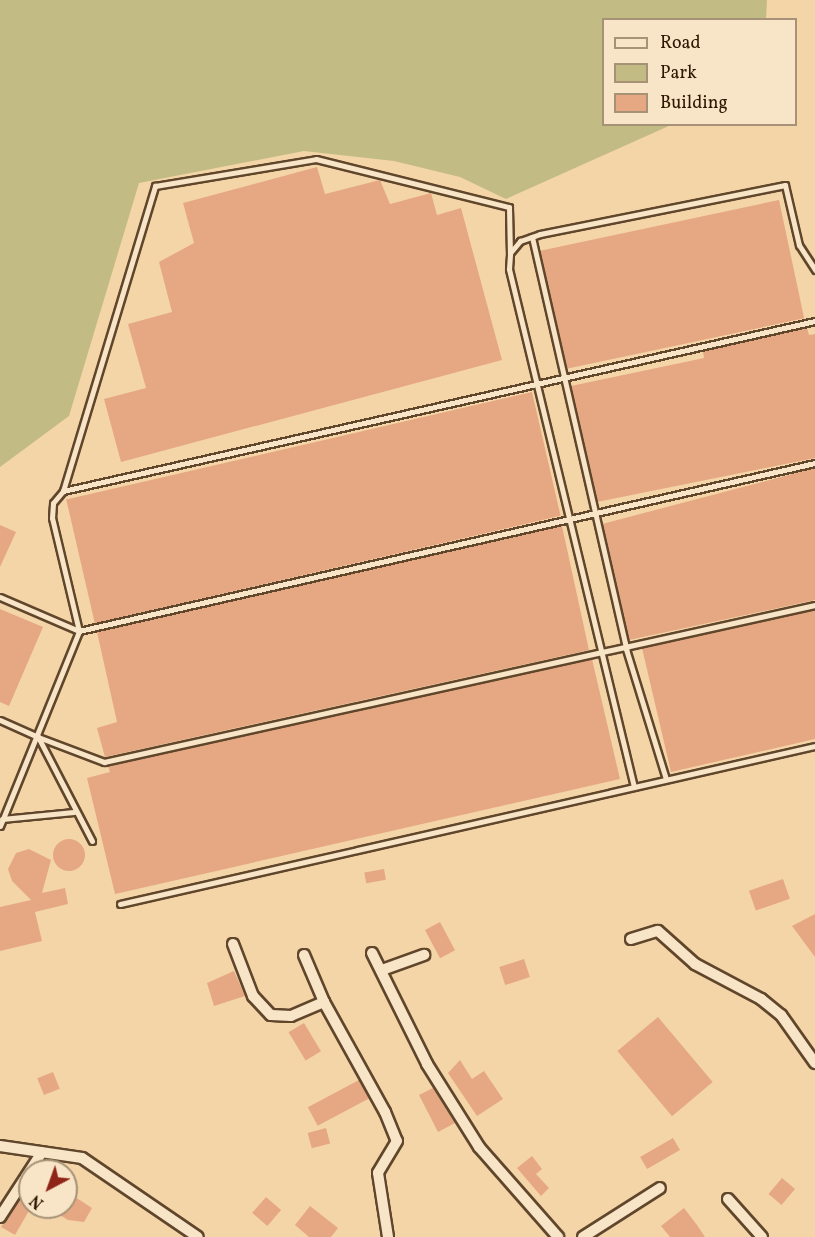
<!DOCTYPE html>
<html>
<head>
<meta charset="utf-8">
<style>
  body { margin:0 }
  #map { position:relative; width:815px; height:1237px; overflow:hidden; background:#f4d5a8; font-family:Vollkorn,serif }
  div>[style] { position:absolute }
  .green>* { inset:0; background:#c2bb83 }
  .building>* { inset:0; background:#e6a883; transform-origin:0 0 }
  .round { border-radius:50% }
  .roads { filter:drop-shadow(2px 0 #60462b) drop-shadow(-2px 0 #60462b) drop-shadow(0 2px #60462b) drop-shadow(0 -2px #60462b) }
  .service>* { height:5px; margin:-2.5px; padding:0 2.5px; transform-origin:2.5px; border-radius:2.5px; background:#f8e4c6 }
  .minor>* { height:10px; margin:-5px; padding:0 5px; transform-origin:5px; border-radius:5px; background:#f8e4c6 }
  span { translate:-50% -50%; white-space:nowrap; text-align:center; line-height:1.15; -webkit-text-stroke:5px #f8e4c6; paint-order:stroke }
  .legend { position:absolute; left:602px; top:18px; width:195px; height:108px; box-sizing:border-box; background:#f8e4c6; border:2px solid #a79277; margin:0; padding:8px 10px; list-style:none; font-size:18px; color:#2e1701 }
  .legend li { display:flex; align-items:center; gap:12px; height:30px }
  .legend b { width:30px; border:2px solid #a79277 }
  .north { position:absolute; left:18px; top:1159px; width:60px; height:60px; box-sizing:border-box; background:#f8e4c6; border:2px solid #a79277; border-radius:50%; rotate:221deg; font-size:16px; font-weight:700; line-height:24px; text-align:center; color:#2e1701 }
  .north::after { content:''; display:block; margin:auto; width:21px; height:27px; background:#8f2418; clip-path:polygon(50% 0,100% 100%,50% 72%,0 100%) }
</style>
</head>
<body>
<div id="map">
  <div class="green">
    <i style="clip-path:polygon(0 0,767px 0,766px 19px,604px 20px,604px 124px,671px 125px,506px 199px,460px 177px,394px 161px,304px 151px,139px 183px,69px 416px,0 467px)"></i>
  </div>
  <div class="building">
    <i style="clip-path:polygon(317px 167px,325px 194px,380px 180px,390px 204px,431px 193px,437px 215px,461px 208px,502px 360px,121px 462px,104px 399px,146px 388px,128px 324px,172px 312px,159px 262px,194px 243px,183px 203px)"></i>
    <i style="left:779px;top:200px;width:121px;height:244px;rotate:78deg"></i>
    <i style="clip-path:polygon(807px 328px,809px 335px,815px 334px,815px 458px,597px 502px,571px 386px,704px 358px,703px 351px)"></i>
    <i style="left:532px;top:392px;width:127px;height:478px;rotate:77deg"></i>
    <i style="clip-path:polygon(815px 468px,815px 600px,629px 640px,602px 524px)"></i>
    <i style="clip-path:polygon(0 525px,16px 532px,0 567px)"></i>
    <i style="clip-path:polygon(562px 526px,589px 650px,105px 757px,97px 728px,117px 722px,97px 632px)"></i>
    <i style="clip-path:polygon(0 609px,43px 627px,9px 706px,0 702px)"></i>
    <i style="clip-path:polygon(815px 610px,815px 739px,671px 772px,642px 648px)"></i>
    <i style="clip-path:polygon(592px 659px,620px 779px,115px 894px,87px 778px,110px 772px,108px 766px)"></i>
    <i class="round" style="left:53px;top:839px;width:32px;height:32px"></i>
    <i style="clip-path:polygon(29px 849px,51px 860px,42px 893px,65px 888px,68px 904px,35px 912px,42px 941px,0 951px,0 907px,31px 900px,12px 881px,8px 869px,16px 853px)"></i>
    <i style="left:384px;top:869px;width:11px;height:20px;rotate:80deg"></i>
    <i style="left:783px;top:879px;width:21px;height:36px;rotate:71deg"></i>
    <i style="clip-path:polygon(815px 914px,815px 957px,792px 926px)"></i>
    <i style="left:440px;top:922px;width:32px;height:17px;rotate:62deg"></i>
    <i style="left:524px;top:959px;width:19px;height:26px;rotate:72deg"></i>
    <i style="clip-path:polygon(234px 971px,245px 996px,214px 1006px,207px 983px)"></i>
    <i style="left:658px;top:1017px;width:85px;height:53px;rotate:50deg"></i>
    <i style="left:304px;top:1023px;width:33px;height:18px;rotate:59deg"></i>
    <i style="clip-path:polygon(460px 1060px,472px 1079px,484px 1071px,503px 1099px,477px 1116px,448px 1073px)"></i>
    <i style="left:53px;top:1072px;width:18px;height:17px;rotate:68deg"></i>
    <i style="left:359px;top:1080px;width:21px;height:58px;rotate:62deg"></i>
    <i style="clip-path:polygon(433px 1088px,455px 1123px,438px 1132px,419px 1095px)"></i>
    <i style="left:326px;top:1128px;width:16px;height:19px;rotate:75deg"></i>
    <i style="left:673px;top:1138px;width:14px;height:38px;rotate:60deg"></i>
    <i style="clip-path:polygon(532px 1156px,542px 1169px,536px 1174px,549px 1188px,541px 1196px,517px 1168px)"></i>
    <i style="left:782px;top:1178px;width:17px;height:21px;rotate:40deg"></i>
    <i style="clip-path:polygon(66px 1191px,92px 1208px,84px 1222px,68px 1220px,47px 1207px,66px 1207px)"></i>
    <i style="clip-path:polygon(24px 1194px,30px 1198px,30px 1209px,15px 1235px,1px 1227px)"></i>
    <i style="left:266px;top:1197px;width:20px;height:21px;rotate:41deg"></i>
    <i style="clip-path:polygon(310px 1206px,338px 1228px,331px 1237px,309px 1237px,295px 1225px)"></i>
    <i style="clip-path:polygon(684px 1208px,697px 1225px,705px 1237px,670px 1237px,661px 1226px)"></i>
  </div>
  <div class="roads">
    <div class="service">
      <i style="left:532px;top:237px;width:423px;rotate:77.1deg"></i>
      <i style="left:626px;top:649px;width:136px;rotate:72.9deg"></i>
      <i style="left:63px;top:491px;width:319px;rotate:-73.2deg"></i>
      <i style="left:155px;top:186px;width:163px;rotate:-9.5deg"></i>
      <i style="left:316px;top:159px;width:199px;rotate:14deg"></i>
      <i style="left:509px;top:207px;width:46px;rotate:88.8deg"></i>
      <i style="left:0;top:597px;width:86px;rotate:23.3deg"></i>
      <i style="left:79px;top:631px;width:755px;rotate:-12.86deg"></i>
      <i style="left:0;top:720px;width:42px;rotate:24.1deg"></i>
      <i style="left:634px;top:787px;width:533px;rotate:-103.57deg"></i>
      <i style="left:509px;top:269px;width:16px;rotate:-86deg"></i>
      <i style="left:510px;top:253px;width:16px;rotate:-50deg"></i>
      <i style="left:520px;top:241px;width:21px;rotate:-19deg"></i>
      <i style="left:540px;top:234px;width:250px;rotate:-11.3deg"></i>
      <i style="left:785px;top:185px;width:62px;rotate:76.9deg"></i>
      <i style="left:799px;top:245px;width:30px;rotate:57deg"></i>
      <i style="left:2px;top:819px;width:72px;rotate:-5.6deg"></i>
      <i style="left:0;top:826px;width:210px;rotate:-67.9deg"></i>
      <i style="left:79px;top:631px;width:116px;rotate:-103.4deg"></i>
      <i style="left:52px;top:518px;width:15px;rotate:-86deg"></i>
      <i style="left:53px;top:503px;width:16px;rotate:-50deg"></i>
      <i style="left:63px;top:491px;width:771px;rotate:-12.74deg"></i>
      <i style="left:92px;top:841px;width:117px;rotate:-117.4deg"></i>
      <i style="left:38px;top:737px;width:71px;rotate:20.7deg"></i>
      <i style="left:104px;top:762px;width:728px;rotate:-12.45deg"></i>
      <i style="left:120px;top:904px;width:713px;rotate:-12.81deg"></i>
    </div>
    <div class="minor">
      <i style="left:631px;top:939px;width:28px;rotate:-17deg"></i>
      <i style="left:658px;top:931px;width:50px;rotate:41.7deg"></i>
      <i style="left:695px;top:964px;width:75px;rotate:27.9deg"></i>
      <i style="left:761px;top:999px;width:26px;rotate:39deg"></i>
      <i style="left:781px;top:1015px;width:59px;rotate:54.7deg"></i>
      <i style="left:233px;top:944px;width:56px;rotate:69deg"></i>
      <i style="left:253px;top:996px;width:26px;rotate:47deg"></i>
      <i style="left:271px;top:1015px;width:20px;rotate:3deg"></i>
      <i style="left:291px;top:1016px;width:36px;rotate:-23deg"></i>
      <i style="left:324px;top:1002px;width:126px;rotate:61deg"></i>
      <i style="left:385px;top:1112px;width:31px;rotate:68deg"></i>
      <i style="left:397px;top:1141px;width:37px;rotate:121deg"></i>
      <i style="left:378px;top:1173px;width:65px;rotate:81.1deg"></i>
      <i style="left:372px;top:953px;width:124px;rotate:63.6deg"></i>
      <i style="left:427px;top:1064px;width:98px;rotate:57.9deg"></i>
      <i style="left:479px;top:1147px;width:120px;rotate:48.7deg"></i>
      <i style="left:304px;top:955px;width:51px;rotate:66.9deg"></i>
      <i style="left:382px;top:970px;width:45px;rotate:-19.7deg"></i>
      <i style="left:0;top:1146px;width:83px;rotate:8.3deg"></i>
      <i style="left:82px;top:1158px;width:140px;rotate:34.3deg"></i>
      <i style="left:728px;top:1199px;width:51px;rotate:48.2deg"></i>
      <i style="left:0;top:1217px;width:77px;rotate:-57.1deg"></i>
      <i style="left:583px;top:1237px;width:91px;rotate:-32.5deg"></i>
    </div>
  </div>
  <ul class="legend">
  <li><b style="height:8px;background:#f8e4c6"></b>Road</li>
  <li><b style="height:16px;background:#c2bb83"></b>Park</li>
  <li><b style="height:16px;background:#e6a883"></b>Building</li>
  </ul>
  <div class="north">N</div>
</div>
</body>
</html>
